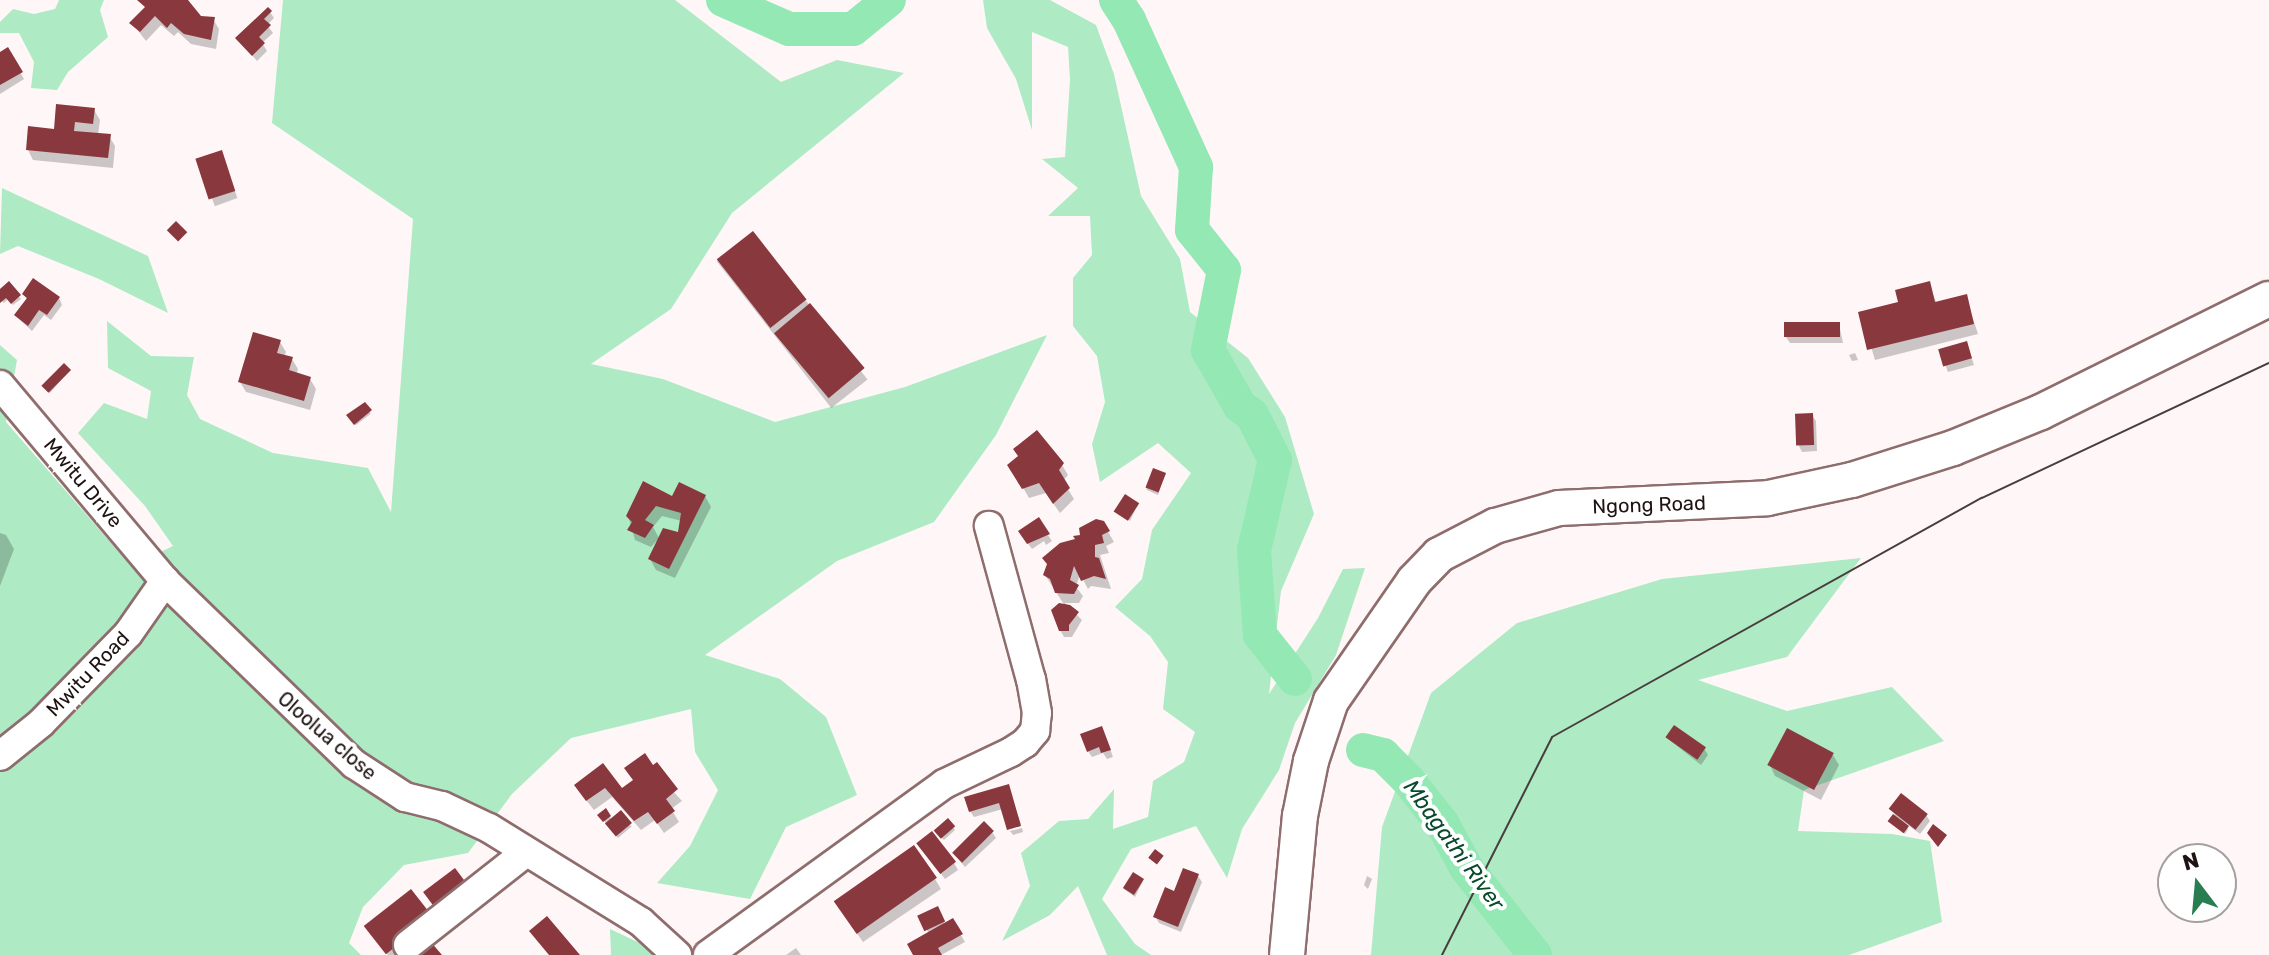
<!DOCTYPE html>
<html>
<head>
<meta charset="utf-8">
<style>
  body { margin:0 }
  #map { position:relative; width:2269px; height:955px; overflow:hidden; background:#fff7f7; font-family:Rubik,sans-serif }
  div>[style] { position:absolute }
  .green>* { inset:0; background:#aeeac4 }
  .shadow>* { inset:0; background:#0003; transform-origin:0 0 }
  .river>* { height:34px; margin:-17px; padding:0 17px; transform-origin:17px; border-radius:17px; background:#93e8b4 }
  .building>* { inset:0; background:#89383e; transform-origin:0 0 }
  .roads { filter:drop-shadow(2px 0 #8f6d6d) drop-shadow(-2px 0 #8f6d6d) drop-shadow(0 2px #8f6d6d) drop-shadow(0 -2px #8f6d6d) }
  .minor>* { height:28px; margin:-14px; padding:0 14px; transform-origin:14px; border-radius:14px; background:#fff }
  .major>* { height:34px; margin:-17px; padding:0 17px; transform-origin:17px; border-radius:17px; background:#fff }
  .tram>* { height:2px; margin:-1px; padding:0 1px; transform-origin:1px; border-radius:1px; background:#493e3e }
  span { translate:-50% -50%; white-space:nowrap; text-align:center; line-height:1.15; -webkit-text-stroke:8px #fff; paint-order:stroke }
  .street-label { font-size:20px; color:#1e1212 }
  .water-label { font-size:22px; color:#074b2b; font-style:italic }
  .north { position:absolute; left:2157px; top:843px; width:80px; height:80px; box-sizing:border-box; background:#fff; border:2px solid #a5a0a0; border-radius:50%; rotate:344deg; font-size:22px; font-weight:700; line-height:32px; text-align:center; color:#1e1212 }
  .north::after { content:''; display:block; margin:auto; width:28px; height:36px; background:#297e51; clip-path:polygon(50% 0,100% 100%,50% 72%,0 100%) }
</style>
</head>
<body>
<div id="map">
  <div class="green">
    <i style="clip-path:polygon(59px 0,104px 0,100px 10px,108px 37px,68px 72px,57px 90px,31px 88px,34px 62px,19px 33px,0 33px,0 22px,13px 9px,34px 14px,55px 9px)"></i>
    <i style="clip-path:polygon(283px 0,675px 0,781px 82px,837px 60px,904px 73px,732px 213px,671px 309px,591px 364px,663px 379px,775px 422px,905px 387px,1047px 335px,996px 435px,934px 522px,837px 561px,705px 655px,780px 679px,826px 717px,857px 795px,786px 827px,750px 899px,657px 883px,690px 846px,718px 790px,695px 752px,691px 709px,571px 738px,512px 794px,468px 853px,404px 865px,363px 907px,349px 943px,361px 955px,0 955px,0 345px,17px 360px,6px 422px,131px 566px,173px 546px,145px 506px,78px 433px,104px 403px,147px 419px,151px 391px,108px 368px,107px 321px,151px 356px,194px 357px,187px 395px,200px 419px,273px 453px,368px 468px,391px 512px,413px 219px,272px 123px)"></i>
    <i style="clip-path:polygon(983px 0,1050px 0,1096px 25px,1114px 74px,1141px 196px,1180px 259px,1190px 312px,1248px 358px,1285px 417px,1314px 514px,1281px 591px,1269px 694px,1318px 618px,1343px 569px,1365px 568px,1336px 655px,1295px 723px,1279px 770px,1242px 829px,1227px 878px,1196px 826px,1131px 849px,1102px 899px,1135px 944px,1151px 955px,1107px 955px,1078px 886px,1050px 915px,1002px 941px,1030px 886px,1021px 853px,1059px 821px,1088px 819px,1114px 789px,1113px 829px,1148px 817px,1153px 781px,1184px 762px,1195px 732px,1163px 709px,1168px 662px,1150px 636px,1115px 607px,1142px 579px,1152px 530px,1191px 473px,1158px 443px,1100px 482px,1092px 444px,1105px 402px,1097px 356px,1073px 326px,1073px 278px,1092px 255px,1090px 216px,1048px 216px,1078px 188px,1042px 159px,1065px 157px,1070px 80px,1068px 47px,1032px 32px,1032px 130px,1016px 79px,987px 28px)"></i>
    <i style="clip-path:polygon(2px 188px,148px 256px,168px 313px,99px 279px,18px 246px,0 254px)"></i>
    <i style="clip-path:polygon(1861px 558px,1787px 657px,1698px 680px,1787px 711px,1892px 687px,1944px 741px,1804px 790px,1798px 831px,1892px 834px,1930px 841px,1942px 922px,1849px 955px,1371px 955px,1382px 827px,1431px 693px,1517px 623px,1662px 579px)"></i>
    <i style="clip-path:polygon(610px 929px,644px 945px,653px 955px,611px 955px)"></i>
  </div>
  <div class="shadow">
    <i style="clip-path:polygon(140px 0,185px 0,200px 18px,213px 19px,219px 29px,216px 49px,191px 44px,178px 32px,174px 36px,161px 25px,146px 41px,132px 23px,146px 8px)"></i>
    <i style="clip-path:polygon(270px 12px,274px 18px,267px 25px,273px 33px,262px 43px,267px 51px,257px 61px,237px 38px)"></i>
    <i style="clip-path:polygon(7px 50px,24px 79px,0 94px,0 54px)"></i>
    <i style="clip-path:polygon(94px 110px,100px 120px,98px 135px,109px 136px,115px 146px,113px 168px,33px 160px,28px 150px)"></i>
    <i style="left:221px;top:153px;width:48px;height:24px;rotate:70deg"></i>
    <i style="left:753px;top:233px;width:186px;height:46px;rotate:52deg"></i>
    <i style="clip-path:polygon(9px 284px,21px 299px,13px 305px,8px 299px,4px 303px,0 299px,0 292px)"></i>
    <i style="clip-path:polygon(1929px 284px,1937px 304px,1966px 297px,1978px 334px,1875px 360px,1861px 313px,1901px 303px)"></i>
    <i style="clip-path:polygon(24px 294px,59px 298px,62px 305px,51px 320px,44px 315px,32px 331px,16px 316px,27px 300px)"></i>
    <i style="clip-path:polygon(1839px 324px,1843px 343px,1790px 343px,1786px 337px)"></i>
    <i style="clip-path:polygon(280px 342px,286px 352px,284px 357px,292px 359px,298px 369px,296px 375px,310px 379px,316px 389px,310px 410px,246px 392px,240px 382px)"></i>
    <i style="clip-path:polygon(1969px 350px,1974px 365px,1948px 372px,1940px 351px)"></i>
    <i style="clip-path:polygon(1855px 353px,1858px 360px,1852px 361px,1849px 355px)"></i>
    <i style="clip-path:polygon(69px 371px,50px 393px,45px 388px)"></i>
    <i style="left:364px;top:405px;width:11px;height:19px;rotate:52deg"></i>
    <i style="clip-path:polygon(1812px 415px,1816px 421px,1817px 451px,1802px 452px,1799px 446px)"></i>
    <i style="clip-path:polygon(1020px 457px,1062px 465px,1068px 475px,1063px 481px,1074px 499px,1060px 513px,1046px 493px,1029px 498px,1010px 465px)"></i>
    <i style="clip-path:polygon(1164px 475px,1158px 495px,1147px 490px,1146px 487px)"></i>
    <i style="clip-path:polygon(705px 496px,711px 507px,675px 578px,656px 570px,650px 559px,679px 535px,682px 521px,662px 516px,653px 527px,659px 538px,651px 547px,635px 540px,628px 515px,672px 498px)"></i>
    <i style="clip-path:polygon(1138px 504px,1130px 521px,1118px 514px)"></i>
    <i style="clip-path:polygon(1038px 520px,1052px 541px,1046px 545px,1044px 541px,1032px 549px,1024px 538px)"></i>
    <i style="clip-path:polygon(1103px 523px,1114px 542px,1106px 546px,1109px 553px,1100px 555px,1111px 589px,1091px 586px,1088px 589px,1080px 574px,1076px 587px,1083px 596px,1079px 603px,1065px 603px,1082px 620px,1072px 637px,1064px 637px,1060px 630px,1065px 606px,1045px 575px,1078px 541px)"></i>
    <i style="clip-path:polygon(0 533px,6px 535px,14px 549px,0 586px)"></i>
    <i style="clip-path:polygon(1105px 735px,1113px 757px,1107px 759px,1103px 753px,1092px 757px,1088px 751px)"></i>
    <i style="clip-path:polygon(1667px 738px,1704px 748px,1708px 755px,1701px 765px)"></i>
    <i style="clip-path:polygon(1833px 755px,1839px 765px,1821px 800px,1775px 776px,1770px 765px)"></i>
    <i style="clip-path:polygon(603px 765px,622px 790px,652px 768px,682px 801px,671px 809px,679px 822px,664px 833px,655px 820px,641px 830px,612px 797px,594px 810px,582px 795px)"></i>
    <i style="clip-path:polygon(1008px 787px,1021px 824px,1009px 827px,1003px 809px,974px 817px,970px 811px)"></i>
    <i style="clip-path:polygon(1891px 809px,1926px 815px,1930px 821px,1920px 834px,1904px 822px,1908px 829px,1905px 834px,1890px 821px,1895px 815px)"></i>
    <i style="clip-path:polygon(605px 811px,612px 820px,632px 826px,618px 838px,600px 816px)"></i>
    <i style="clip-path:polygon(948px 821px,955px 830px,944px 840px,938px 834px)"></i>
    <i style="clip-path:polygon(1022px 828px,1023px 832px,1013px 835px,1010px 831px)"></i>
    <i style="clip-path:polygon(992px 832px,996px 838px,965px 867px,953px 853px)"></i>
    <i style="clip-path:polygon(922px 850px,954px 863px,958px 870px,945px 879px)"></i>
    <i style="clip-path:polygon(1198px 876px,1202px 882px,1181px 932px,1159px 923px,1155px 916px)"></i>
    <i style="clip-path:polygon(1367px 876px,1372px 879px,1368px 889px,1364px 885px)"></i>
    <i style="clip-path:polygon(935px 879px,941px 889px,863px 942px,842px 912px)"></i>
    <i style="clip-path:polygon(1143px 881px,1135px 897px,1124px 889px)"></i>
    <i style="clip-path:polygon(937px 909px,945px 925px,952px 920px,965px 942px,941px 955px,915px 955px,929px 934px,920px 917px)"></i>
    <i style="clip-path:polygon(367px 927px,404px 955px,388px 955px)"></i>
    <i style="clip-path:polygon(796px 948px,801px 955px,786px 955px)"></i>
  </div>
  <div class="river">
    <i style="left:723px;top:0;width:72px;rotate:23.7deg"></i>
    <i style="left:789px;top:29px;width:64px"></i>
    <i style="left:853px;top:29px;width:46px;rotate:-38.9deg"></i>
    <i style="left:1116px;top:0;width:24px;rotate:57deg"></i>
    <i style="left:1129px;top:20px;width:162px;rotate:65.5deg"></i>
    <i style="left:1196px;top:167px;width:63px;rotate:93.6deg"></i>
    <i style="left:1192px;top:230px;width:51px;rotate:51.3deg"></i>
    <i style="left:1224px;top:270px;width:82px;rotate:101.3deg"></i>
    <i style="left:1208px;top:350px;width:64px;rotate:60.3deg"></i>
    <i style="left:1240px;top:406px;width:15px;rotate:37deg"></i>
    <i style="left:1252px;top:415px;width:51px;rotate:62.9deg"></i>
    <i style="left:1275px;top:460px;width:92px;rotate:103.1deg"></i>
    <i style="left:1254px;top:550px;width:85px;rotate:86deg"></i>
    <i style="left:1260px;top:635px;width:56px;rotate:51.5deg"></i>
    <i style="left:1363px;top:750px;width:21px;rotate:14deg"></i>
    <i style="left:1383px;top:755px;width:35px;rotate:45deg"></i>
    <i style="left:1408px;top:780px;width:55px;rotate:51.7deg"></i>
    <i style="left:1442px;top:823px;width:52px;rotate:61.5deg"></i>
    <i style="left:1467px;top:869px;width:110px;rotate:51.7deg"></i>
  </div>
  <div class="building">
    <i style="clip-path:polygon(137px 0,188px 0,201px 16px,215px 17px,211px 40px,184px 34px,171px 23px,167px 28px,155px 16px,140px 32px,129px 23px,145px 7px)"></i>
    <i style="clip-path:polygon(268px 7px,272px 11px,264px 19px,271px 25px,259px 37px,265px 43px,252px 56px,235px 38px)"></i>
    <i style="clip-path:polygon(8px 47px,23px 72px,0 85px,0 52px)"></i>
    <i style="clip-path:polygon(56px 104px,95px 108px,93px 124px,75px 122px,74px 131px,111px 134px,108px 158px,26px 150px,28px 126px,54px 129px)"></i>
    <i style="left:222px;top:150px;width:43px;height:28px;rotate:72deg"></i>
    <i style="left:176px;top:221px;width:16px;height:13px;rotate:45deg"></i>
    <i style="left:753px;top:231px;width:87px;height:46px;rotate:52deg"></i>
    <i style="clip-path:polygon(33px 278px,60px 297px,47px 315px,39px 310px,28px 326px,14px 315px,27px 298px,22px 294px)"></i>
    <i style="clip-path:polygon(9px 281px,21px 295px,11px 304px,6px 298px,0 303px,0 289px)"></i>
    <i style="clip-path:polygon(1930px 281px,1935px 302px,1967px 294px,1974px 324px,1867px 350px,1858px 312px,1898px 302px,1895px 290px)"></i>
    <i style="left:810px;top:303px;width:85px;height:47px;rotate:50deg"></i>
    <i style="left:1784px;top:322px;width:56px;height:15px"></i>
    <i style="clip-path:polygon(253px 332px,281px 340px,277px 353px,293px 357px,289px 370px,311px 377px,304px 401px,238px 382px)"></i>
    <i style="left:1967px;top:341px;width:18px;height:30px;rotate:74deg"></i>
    <i style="left:64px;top:363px;width:10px;height:32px;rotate:45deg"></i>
    <i style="clip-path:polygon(365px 402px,372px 410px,354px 425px,346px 415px)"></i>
    <i style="left:1813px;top:413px;width:32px;height:18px;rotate:88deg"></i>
    <i style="clip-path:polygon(1037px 430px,1064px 463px,1059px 470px,1070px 488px,1053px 504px,1039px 483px,1022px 489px,1007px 465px,1018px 456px,1013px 449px)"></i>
    <i style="left:1153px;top:468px;width:14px;height:21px;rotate:21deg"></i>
    <i style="clip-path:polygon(643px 481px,672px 496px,679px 482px,706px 495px,669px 569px,648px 559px,663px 528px,678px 532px,681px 513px,656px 506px,645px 520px,654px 525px,645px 538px,627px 530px,632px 522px,626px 516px)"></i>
    <i style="left:1125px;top:494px;width:17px;height:21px;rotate:33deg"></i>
    <i style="clip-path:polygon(1039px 517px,1050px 534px,1027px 544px,1018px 531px)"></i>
    <i style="clip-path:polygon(1096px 519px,1104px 521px,1110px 531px,1102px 535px,1104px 543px,1095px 545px,1095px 557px,1099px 558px,1106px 579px,1094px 576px,1081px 581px,1074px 566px,1070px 580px,1079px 585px,1074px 594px,1055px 593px,1050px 579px,1043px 575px,1047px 564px,1042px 558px,1060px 543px,1075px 539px,1073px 536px,1080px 535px,1079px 528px)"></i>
    <i style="clip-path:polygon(1059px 603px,1070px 605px,1079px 612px,1069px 625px,1069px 631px,1059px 631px,1051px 610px)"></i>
    <i style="left:1674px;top:725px;width:39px;height:15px;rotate:35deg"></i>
    <i style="clip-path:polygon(1102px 726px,1111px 750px,1101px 753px,1099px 747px,1087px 752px,1080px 734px)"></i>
    <i style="left:1787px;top:728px;width:53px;height:42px;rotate:28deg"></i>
    <i style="clip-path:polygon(645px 753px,653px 765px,657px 762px,678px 789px,666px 799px,675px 811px,657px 824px,648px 812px,634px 821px,605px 788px,586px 801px,574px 785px,603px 763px,622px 788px,633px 780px,624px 768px)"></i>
    <i style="clip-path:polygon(1009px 784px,1021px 826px,1007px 830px,999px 803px,969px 812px,964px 797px)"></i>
    <i style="left:1901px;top:793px;width:34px;height:20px;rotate:38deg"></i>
    <i style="clip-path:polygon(606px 808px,611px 816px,603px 822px,597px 815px)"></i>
    <i style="left:621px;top:810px;width:17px;height:21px;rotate:50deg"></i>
    <i style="left:1893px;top:814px;width:20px;height:9px;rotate:37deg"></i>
    <i style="left:948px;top:818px;width:11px;height:19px;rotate:49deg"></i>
    <i style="left:984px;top:821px;width:14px;height:45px;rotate:45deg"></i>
    <i style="clip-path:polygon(1933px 824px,1947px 835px,1938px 847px,1927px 833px)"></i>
    <i style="left:932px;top:831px;width:39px;height:20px;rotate:52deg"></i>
    <i style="left:914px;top:845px;width:40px;height:98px;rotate:55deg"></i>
    <i style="left:1155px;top:849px;width:11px;height:11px;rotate:38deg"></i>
    <i style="left:455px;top:868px;width:20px;height:40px;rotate:53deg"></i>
    <i style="clip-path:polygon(1183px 868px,1199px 874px,1178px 927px,1153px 917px,1165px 887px,1174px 891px)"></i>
    <i style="left:1133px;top:872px;width:13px;height:19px;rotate:32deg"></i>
    <i style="left:411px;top:889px;width:36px;height:60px;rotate:52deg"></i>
    <i style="left:938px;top:906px;width:17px;height:23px;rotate:65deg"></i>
    <i style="clip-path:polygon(547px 916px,580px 955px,549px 955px,529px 931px)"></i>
    <i style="clip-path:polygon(953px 918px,963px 934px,938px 948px,942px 955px,913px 955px,907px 944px)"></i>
    <i style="clip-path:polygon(430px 941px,442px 955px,412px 955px)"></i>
  </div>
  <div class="roads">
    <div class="minor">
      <i style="left:0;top:385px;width:256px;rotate:49.9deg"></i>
      <i style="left:165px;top:581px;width:263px;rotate:44.1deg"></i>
      <i style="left:354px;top:764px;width:61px;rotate:32.9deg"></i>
      <i style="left:405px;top:797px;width:38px;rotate:14deg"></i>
      <i style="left:442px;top:806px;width:52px;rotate:25.1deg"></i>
      <i style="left:489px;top:828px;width:179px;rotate:31.7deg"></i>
      <i style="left:641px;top:922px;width:49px;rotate:42.5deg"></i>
      <i style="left:0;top:756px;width:53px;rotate:-38.8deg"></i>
      <i style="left:41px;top:723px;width:124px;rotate:-45.7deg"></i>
      <i style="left:128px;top:634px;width:65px;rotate:-55.1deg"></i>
      <i style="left:408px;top:945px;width:150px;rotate:-38.2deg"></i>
      <i style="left:708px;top:955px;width:291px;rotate:-35.9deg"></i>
      <i style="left:944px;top:784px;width:74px;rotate:-25.5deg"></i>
      <i style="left:1011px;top:752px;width:17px;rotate:-33deg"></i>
      <i style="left:1025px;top:743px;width:16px;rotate:-50deg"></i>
      <i style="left:1035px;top:731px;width:18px;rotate:-84deg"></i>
      <i style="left:1037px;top:713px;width:34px;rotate:-100deg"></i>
      <i style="left:1031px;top:680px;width:160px;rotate:-105.3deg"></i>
    </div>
    <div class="major">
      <i style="left:1287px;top:955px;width:140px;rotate:-84.7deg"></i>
      <i style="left:1300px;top:816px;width:56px;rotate:-78.7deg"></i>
      <i style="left:1311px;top:761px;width:63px;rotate:-71.6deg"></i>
      <i style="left:1331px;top:701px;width:146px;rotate:-55.3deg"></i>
      <i style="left:1414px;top:581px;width:36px;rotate:-46deg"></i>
      <i style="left:1439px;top:555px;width:63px;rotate:-27.4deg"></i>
      <i style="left:1495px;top:526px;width:66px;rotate:-15.7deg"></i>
      <i style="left:1559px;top:508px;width:209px;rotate:-2.7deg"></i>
      <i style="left:1768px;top:498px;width:86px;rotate:-12.1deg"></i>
      <i style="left:1852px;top:480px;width:106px;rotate:-17.6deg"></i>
      <i style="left:1953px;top:448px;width:95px;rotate:-22.2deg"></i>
      <i style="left:2041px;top:412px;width:254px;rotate:-26.4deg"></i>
    </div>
  </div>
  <div class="tram">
    <i style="left:1442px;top:955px;width:244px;rotate:-63.2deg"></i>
    <i style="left:1552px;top:737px;width:492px;rotate:-29.1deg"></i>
    <i style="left:1982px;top:498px;width:317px;rotate:-25.2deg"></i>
  </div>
  <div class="street-label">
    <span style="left:83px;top:483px;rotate:50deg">Mwitu Drive</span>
    <span style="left:1649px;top:505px;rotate:-2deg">Ngong Road</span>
    <span style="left:88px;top:674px;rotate:-46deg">Mwitu Road</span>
    <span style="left:327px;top:736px;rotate:41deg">Oloolua close</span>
  </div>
  <div class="water-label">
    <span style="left:1454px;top:845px;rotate:54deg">Mbagathi River</span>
  </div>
  <div class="north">N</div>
</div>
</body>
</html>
